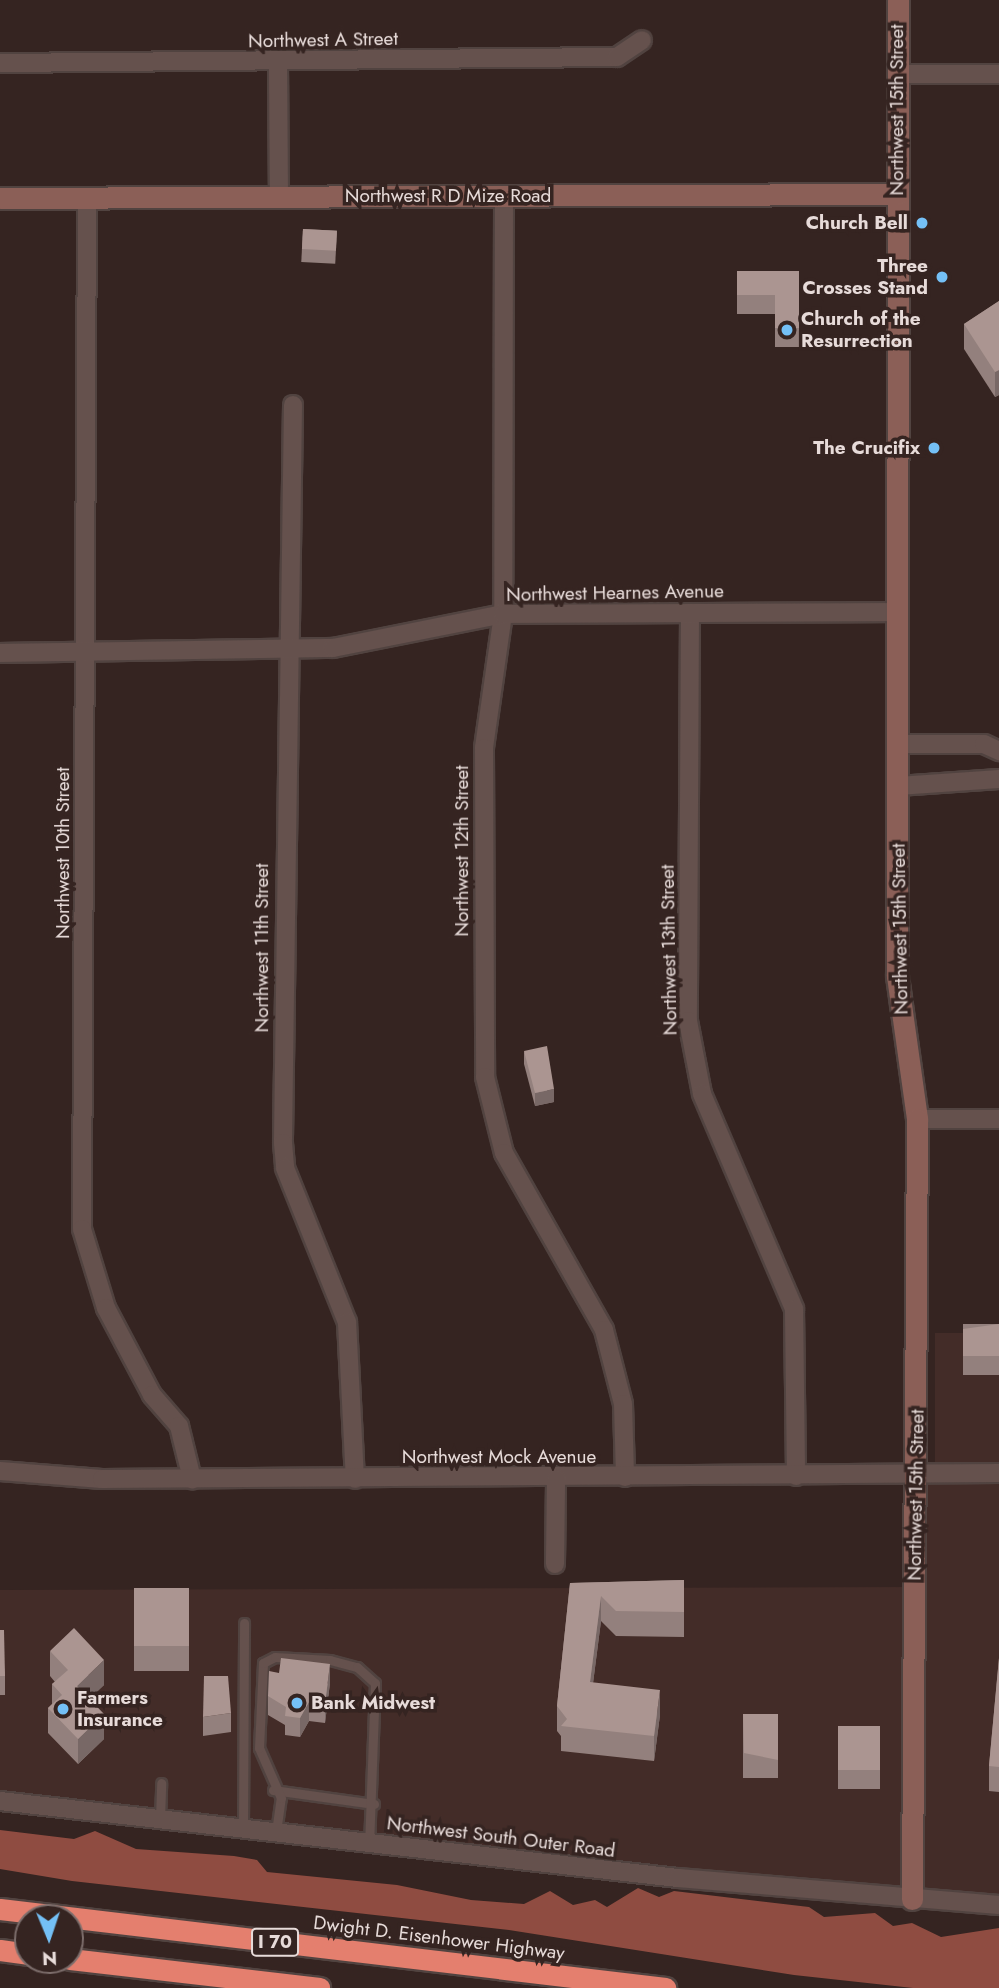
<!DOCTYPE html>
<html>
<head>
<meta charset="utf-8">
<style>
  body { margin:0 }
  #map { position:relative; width:999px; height:1988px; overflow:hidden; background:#352421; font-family:Jost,sans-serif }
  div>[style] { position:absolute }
  .built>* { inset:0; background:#432c28; transform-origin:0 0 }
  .forest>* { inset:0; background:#8f4c41 }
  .roads { filter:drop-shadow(2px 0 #514340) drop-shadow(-2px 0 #514340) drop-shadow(0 2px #514340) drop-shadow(0 -2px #514340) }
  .lane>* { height:9px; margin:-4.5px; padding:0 4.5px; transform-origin:4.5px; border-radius:4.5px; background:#65514d }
  .street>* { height:18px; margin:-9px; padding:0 9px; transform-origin:9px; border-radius:9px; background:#65514d }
  .secondary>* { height:21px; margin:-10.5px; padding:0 10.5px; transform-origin:10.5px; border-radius:10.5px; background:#8b5f57 }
  .highway>* { height:21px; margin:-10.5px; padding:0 10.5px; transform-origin:10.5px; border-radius:10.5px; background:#e47f6e }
  .wall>* { inset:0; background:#93807d; transform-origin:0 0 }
  .shaded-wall>* { inset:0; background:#786866 }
  .building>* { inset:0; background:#ab9591; transform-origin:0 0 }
  .dots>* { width:19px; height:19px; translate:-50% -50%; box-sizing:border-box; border:4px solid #352421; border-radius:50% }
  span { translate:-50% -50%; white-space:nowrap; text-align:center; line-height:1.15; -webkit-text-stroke:7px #352421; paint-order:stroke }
  .shield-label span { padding:2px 5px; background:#352421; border:2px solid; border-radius:5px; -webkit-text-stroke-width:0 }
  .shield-label { font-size:18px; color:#e7dbd9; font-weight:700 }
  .street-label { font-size:19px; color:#e7dbd9 }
  .poi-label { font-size:19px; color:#e7dbd9; font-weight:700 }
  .right { translate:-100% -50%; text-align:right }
  .left { translate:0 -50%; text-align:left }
  .north { position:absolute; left:14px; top:1904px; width:70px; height:70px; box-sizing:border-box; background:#352421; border:2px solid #7c6d6b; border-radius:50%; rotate:178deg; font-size:19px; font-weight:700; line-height:28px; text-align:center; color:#e7dbd9 }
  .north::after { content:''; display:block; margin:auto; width:24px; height:32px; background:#74c0f6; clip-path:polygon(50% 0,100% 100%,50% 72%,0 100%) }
</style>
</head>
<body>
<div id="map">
  <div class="built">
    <i style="left:935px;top:1333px;width:64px;height:131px"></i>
    <i style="clip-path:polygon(999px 1473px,999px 1905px,0 1801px,0 1590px,914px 1587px,916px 1477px)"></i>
  </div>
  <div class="forest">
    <i style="clip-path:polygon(0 1830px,74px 1839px,95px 1831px,136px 1849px,234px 1856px,257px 1860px,267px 1872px,397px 1885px,471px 1900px,524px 1904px,550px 1891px,573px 1905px,595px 1900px,607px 1907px,638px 1888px,659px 1897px,674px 1891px,809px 1907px,824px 1917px,875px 1913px,893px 1926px,912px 1923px,941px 1937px,999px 1928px,999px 1988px,913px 1988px,794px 1975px,509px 1930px,72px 1881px,0 1869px)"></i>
  </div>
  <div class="roads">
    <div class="lane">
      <i style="left:273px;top:1790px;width:102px;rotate:7.9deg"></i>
      <i style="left:160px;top:1819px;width:36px;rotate:-88deg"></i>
      <i style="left:243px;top:1828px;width:205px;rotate:-89.7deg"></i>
      <i style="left:276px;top:1832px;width:34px;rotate:-82deg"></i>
      <i style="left:281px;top:1798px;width:55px;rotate:-113.7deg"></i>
      <i style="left:259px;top:1748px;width:85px;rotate:-87.3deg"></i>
      <i style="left:263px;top:1663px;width:13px;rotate:-27deg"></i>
      <i style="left:275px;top:1657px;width:55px;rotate:3.1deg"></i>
      <i style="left:330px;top:1660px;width:28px;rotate:15deg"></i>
      <i style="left:357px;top:1667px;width:24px;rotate:42deg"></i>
      <i style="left:375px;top:1683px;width:160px;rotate:92.1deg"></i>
    </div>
    <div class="street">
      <i style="left:278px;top:61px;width:137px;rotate:89.6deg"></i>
      <i style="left:0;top:63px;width:617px;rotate:-0.56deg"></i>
      <i style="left:617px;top:57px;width:30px;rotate:-34deg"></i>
      <i style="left:898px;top:74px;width:101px"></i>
      <i style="left:504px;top:195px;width:419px;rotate:90.1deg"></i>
      <i style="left:503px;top:614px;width:135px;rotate:98.1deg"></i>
      <i style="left:484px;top:748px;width:329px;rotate:89.8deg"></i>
      <i style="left:485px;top:1077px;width:78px;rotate:76deg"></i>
      <i style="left:504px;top:1153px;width:203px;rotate:60.5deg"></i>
      <i style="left:604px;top:1330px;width:76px;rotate:75.6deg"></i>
      <i style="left:623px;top:1404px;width:73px;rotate:88.4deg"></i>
      <i style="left:87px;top:199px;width:1030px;rotate:90.28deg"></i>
      <i style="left:82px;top:1229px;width:83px;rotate:73.1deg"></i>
      <i style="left:106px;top:1308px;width:98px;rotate:62.1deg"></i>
      <i style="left:152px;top:1395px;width:41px;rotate:48.9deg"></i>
      <i style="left:179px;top:1426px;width:55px;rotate:76.2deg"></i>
      <i style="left:293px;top:405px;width:738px;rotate:90.78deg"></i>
      <i style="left:283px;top:1143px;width:25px;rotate:85deg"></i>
      <i style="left:285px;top:1168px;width:166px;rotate:68.1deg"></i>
      <i style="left:347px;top:1322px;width:157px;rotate:87.1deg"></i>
      <i style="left:690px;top:613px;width:408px;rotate:90.3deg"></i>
      <i style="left:688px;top:1021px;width:74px;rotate:79.1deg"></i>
      <i style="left:702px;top:1094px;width:234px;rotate:66.8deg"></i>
      <i style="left:794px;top:1309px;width:167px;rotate:89.3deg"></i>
      <i style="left:0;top:653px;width:333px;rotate:-0.9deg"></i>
      <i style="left:333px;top:648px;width:173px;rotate:-11.3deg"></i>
      <i style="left:503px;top:614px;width:394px;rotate:-0.3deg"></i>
      <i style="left:899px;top:744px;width:85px"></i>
      <i style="left:984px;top:744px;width:17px;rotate:25deg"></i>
      <i style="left:898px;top:786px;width:101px;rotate:-4deg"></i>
      <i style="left:917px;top:1119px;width:82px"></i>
      <i style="left:0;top:1471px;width:102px;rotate:4.5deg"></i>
      <i style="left:102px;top:1479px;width:897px;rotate:-0.38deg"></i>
      <i style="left:555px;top:1564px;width:85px;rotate:-89.3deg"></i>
      <i style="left:0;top:1801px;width:682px;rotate:6.48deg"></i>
      <i style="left:678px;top:1878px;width:322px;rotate:4.8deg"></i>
    </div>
    <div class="secondary">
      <i style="left:898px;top:0;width:976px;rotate:90.06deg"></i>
      <i style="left:897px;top:976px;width:144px;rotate:82deg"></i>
      <i style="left:917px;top:1119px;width:780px;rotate:90.37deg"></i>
      <i style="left:0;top:198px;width:897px;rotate:-0.26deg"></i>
    </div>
    <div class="highway">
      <i style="left:0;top:1909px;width:670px;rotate:6.77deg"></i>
      <i style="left:0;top:1950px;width:28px;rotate:8deg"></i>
      <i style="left:70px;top:1959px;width:251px;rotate:6.6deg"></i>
    </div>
  </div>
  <div class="wall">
    <i style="left:303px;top:229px;width:34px;height:33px;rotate:3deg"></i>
    <i style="clip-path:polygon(737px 271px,799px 271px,799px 347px,775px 347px,775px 314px,737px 314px)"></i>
    <i style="clip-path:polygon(999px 301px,999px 395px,995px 397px,964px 349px,964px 324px)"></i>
    <i style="clip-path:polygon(524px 1051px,554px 1102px,535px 1106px,524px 1064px)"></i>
    <i style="left:999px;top:1324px;width:51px;height:36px;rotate:90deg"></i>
    <i style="clip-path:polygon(684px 1580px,684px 1637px,616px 1636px,601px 1621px,593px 1683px,660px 1715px,654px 1761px,561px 1751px,561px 1736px,557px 1731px,557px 1706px,570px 1583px)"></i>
    <i style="left:134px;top:1588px;width:55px;height:83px"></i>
    <i style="clip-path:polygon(0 1630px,5px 1676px,5px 1695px,0 1695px)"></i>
    <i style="clip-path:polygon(50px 1651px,104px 1685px,89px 1699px,104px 1739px,78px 1764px,48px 1733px,48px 1708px,52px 1704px,52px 1684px,55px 1682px,50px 1676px)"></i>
    <i style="clip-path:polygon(999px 1658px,999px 1792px,989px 1791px,989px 1766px)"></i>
    <i style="clip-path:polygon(330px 1683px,325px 1723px,309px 1721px,300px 1737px,285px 1735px,285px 1725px,268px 1715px,268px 1696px)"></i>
    <i style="clip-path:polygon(231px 1713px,231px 1732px,203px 1736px,203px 1717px)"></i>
    <i style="left:743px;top:1714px;width:35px;height:64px"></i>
    <i style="left:880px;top:1726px;width:63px;height:42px;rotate:90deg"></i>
  </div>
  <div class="shaded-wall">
    <i style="clip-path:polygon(999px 370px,999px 395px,995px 397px,995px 372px)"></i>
    <i style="clip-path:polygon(554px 1089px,554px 1102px,535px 1106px,535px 1093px)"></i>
    <i style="clip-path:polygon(601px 1596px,601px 1621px,590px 1707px,590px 1682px)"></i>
    <i style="clip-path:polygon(104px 1660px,104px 1685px,77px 1711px,77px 1686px)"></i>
    <i style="clip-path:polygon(330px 1664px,330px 1683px,325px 1723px,325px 1704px)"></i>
    <i style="clip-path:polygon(660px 1690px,660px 1715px,654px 1761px,654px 1736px)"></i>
    <i style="clip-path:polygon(309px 1702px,309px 1721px,300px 1737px,300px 1718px)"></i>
    <i style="clip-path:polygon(104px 1714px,104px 1739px,78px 1764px,78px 1739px)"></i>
  </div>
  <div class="building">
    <i style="left:303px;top:229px;width:34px;height:20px;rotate:3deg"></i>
    <i style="clip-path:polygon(737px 271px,799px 271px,799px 328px,775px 328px,775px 295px,737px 295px)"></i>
    <i style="clip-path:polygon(999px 301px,999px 370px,995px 372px,964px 324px)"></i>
    <i style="clip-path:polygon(547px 1046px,554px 1089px,535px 1093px,524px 1051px)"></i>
    <i style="clip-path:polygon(999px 1324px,999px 1356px,963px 1356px,963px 1329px)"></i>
    <i style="clip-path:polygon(684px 1580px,684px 1612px,616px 1611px,601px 1596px,590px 1682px,660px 1690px,654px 1736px,561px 1726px,567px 1719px,557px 1706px,570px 1583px)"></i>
    <i style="left:134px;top:1588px;width:55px;height:58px"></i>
    <i style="clip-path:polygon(74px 1628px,104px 1660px,77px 1686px,104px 1714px,78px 1739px,48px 1708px,62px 1695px,52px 1684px,68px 1670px,50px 1651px)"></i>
    <i style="clip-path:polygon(0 1630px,4px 1630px,5px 1676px,0 1676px)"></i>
    <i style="clip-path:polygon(281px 1658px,330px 1664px,325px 1704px,309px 1702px,300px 1718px,285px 1716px,286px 1707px,268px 1696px,269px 1671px,279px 1673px)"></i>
    <i style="clip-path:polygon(999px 1658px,999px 1767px,989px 1766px)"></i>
    <i style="clip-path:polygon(204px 1676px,228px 1676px,231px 1713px,203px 1717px)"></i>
    <i style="clip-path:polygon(743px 1714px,778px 1714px,778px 1760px,744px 1753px)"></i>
    <i style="left:880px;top:1726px;width:44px;height:42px;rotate:90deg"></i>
  </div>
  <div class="dots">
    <i style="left:922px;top:223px;background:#74c0f6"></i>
    <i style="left:942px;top:277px;background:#74c0f6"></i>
    <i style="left:787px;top:330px;background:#74c0f6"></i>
    <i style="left:934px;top:448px;background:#74c0f6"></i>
    <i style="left:297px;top:1703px;background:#74c0f6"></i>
    <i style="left:63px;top:1709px;background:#74c0f6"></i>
  </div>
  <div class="shield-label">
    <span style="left:275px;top:1942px">I 70</span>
  </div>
  <div class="street-label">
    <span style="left:323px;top:40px;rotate:-1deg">Northwest A Street</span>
    <span style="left:897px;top:110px;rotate:-90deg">Northwest 15th Street</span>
    <span style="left:448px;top:196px">Northwest R D Mize Road</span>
    <span style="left:615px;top:593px;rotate:-1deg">Northwest Hearnes Avenue</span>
    <span style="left:462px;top:851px;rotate:-90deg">Northwest 12th Street</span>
    <span style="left:63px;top:853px;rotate:-90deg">Northwest 10th Street</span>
    <span style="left:900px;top:929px;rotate:-91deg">Northwest 15th Street</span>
    <span style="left:262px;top:948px;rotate:-90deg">Northwest 11th Street</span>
    <span style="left:669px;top:950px;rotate:-91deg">Northwest 13th Street</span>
    <span style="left:499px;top:1457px">Northwest Mock Avenue</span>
    <span style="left:916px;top:1495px;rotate:-89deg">Northwest 15th Street</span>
    <span style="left:501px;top:1837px;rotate:7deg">Northwest South Outer Road</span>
    <span style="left:439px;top:1938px;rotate:7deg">Dwight D. Eisenhower Highway</span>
  </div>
  <div class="poi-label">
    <span class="right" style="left:908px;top:223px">Church Bell</span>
    <span class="right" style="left:928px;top:277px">Three<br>Crosses Stand</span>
    <span class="left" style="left:801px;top:330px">Church of the<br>Resurrection</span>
    <span class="right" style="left:920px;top:448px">The Crucifix</span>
    <span class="left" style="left:77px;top:1709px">Farmers<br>Insurance</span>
    <span class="left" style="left:311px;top:1703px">Bank Midwest</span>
  </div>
  <div class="north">N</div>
</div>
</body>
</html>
